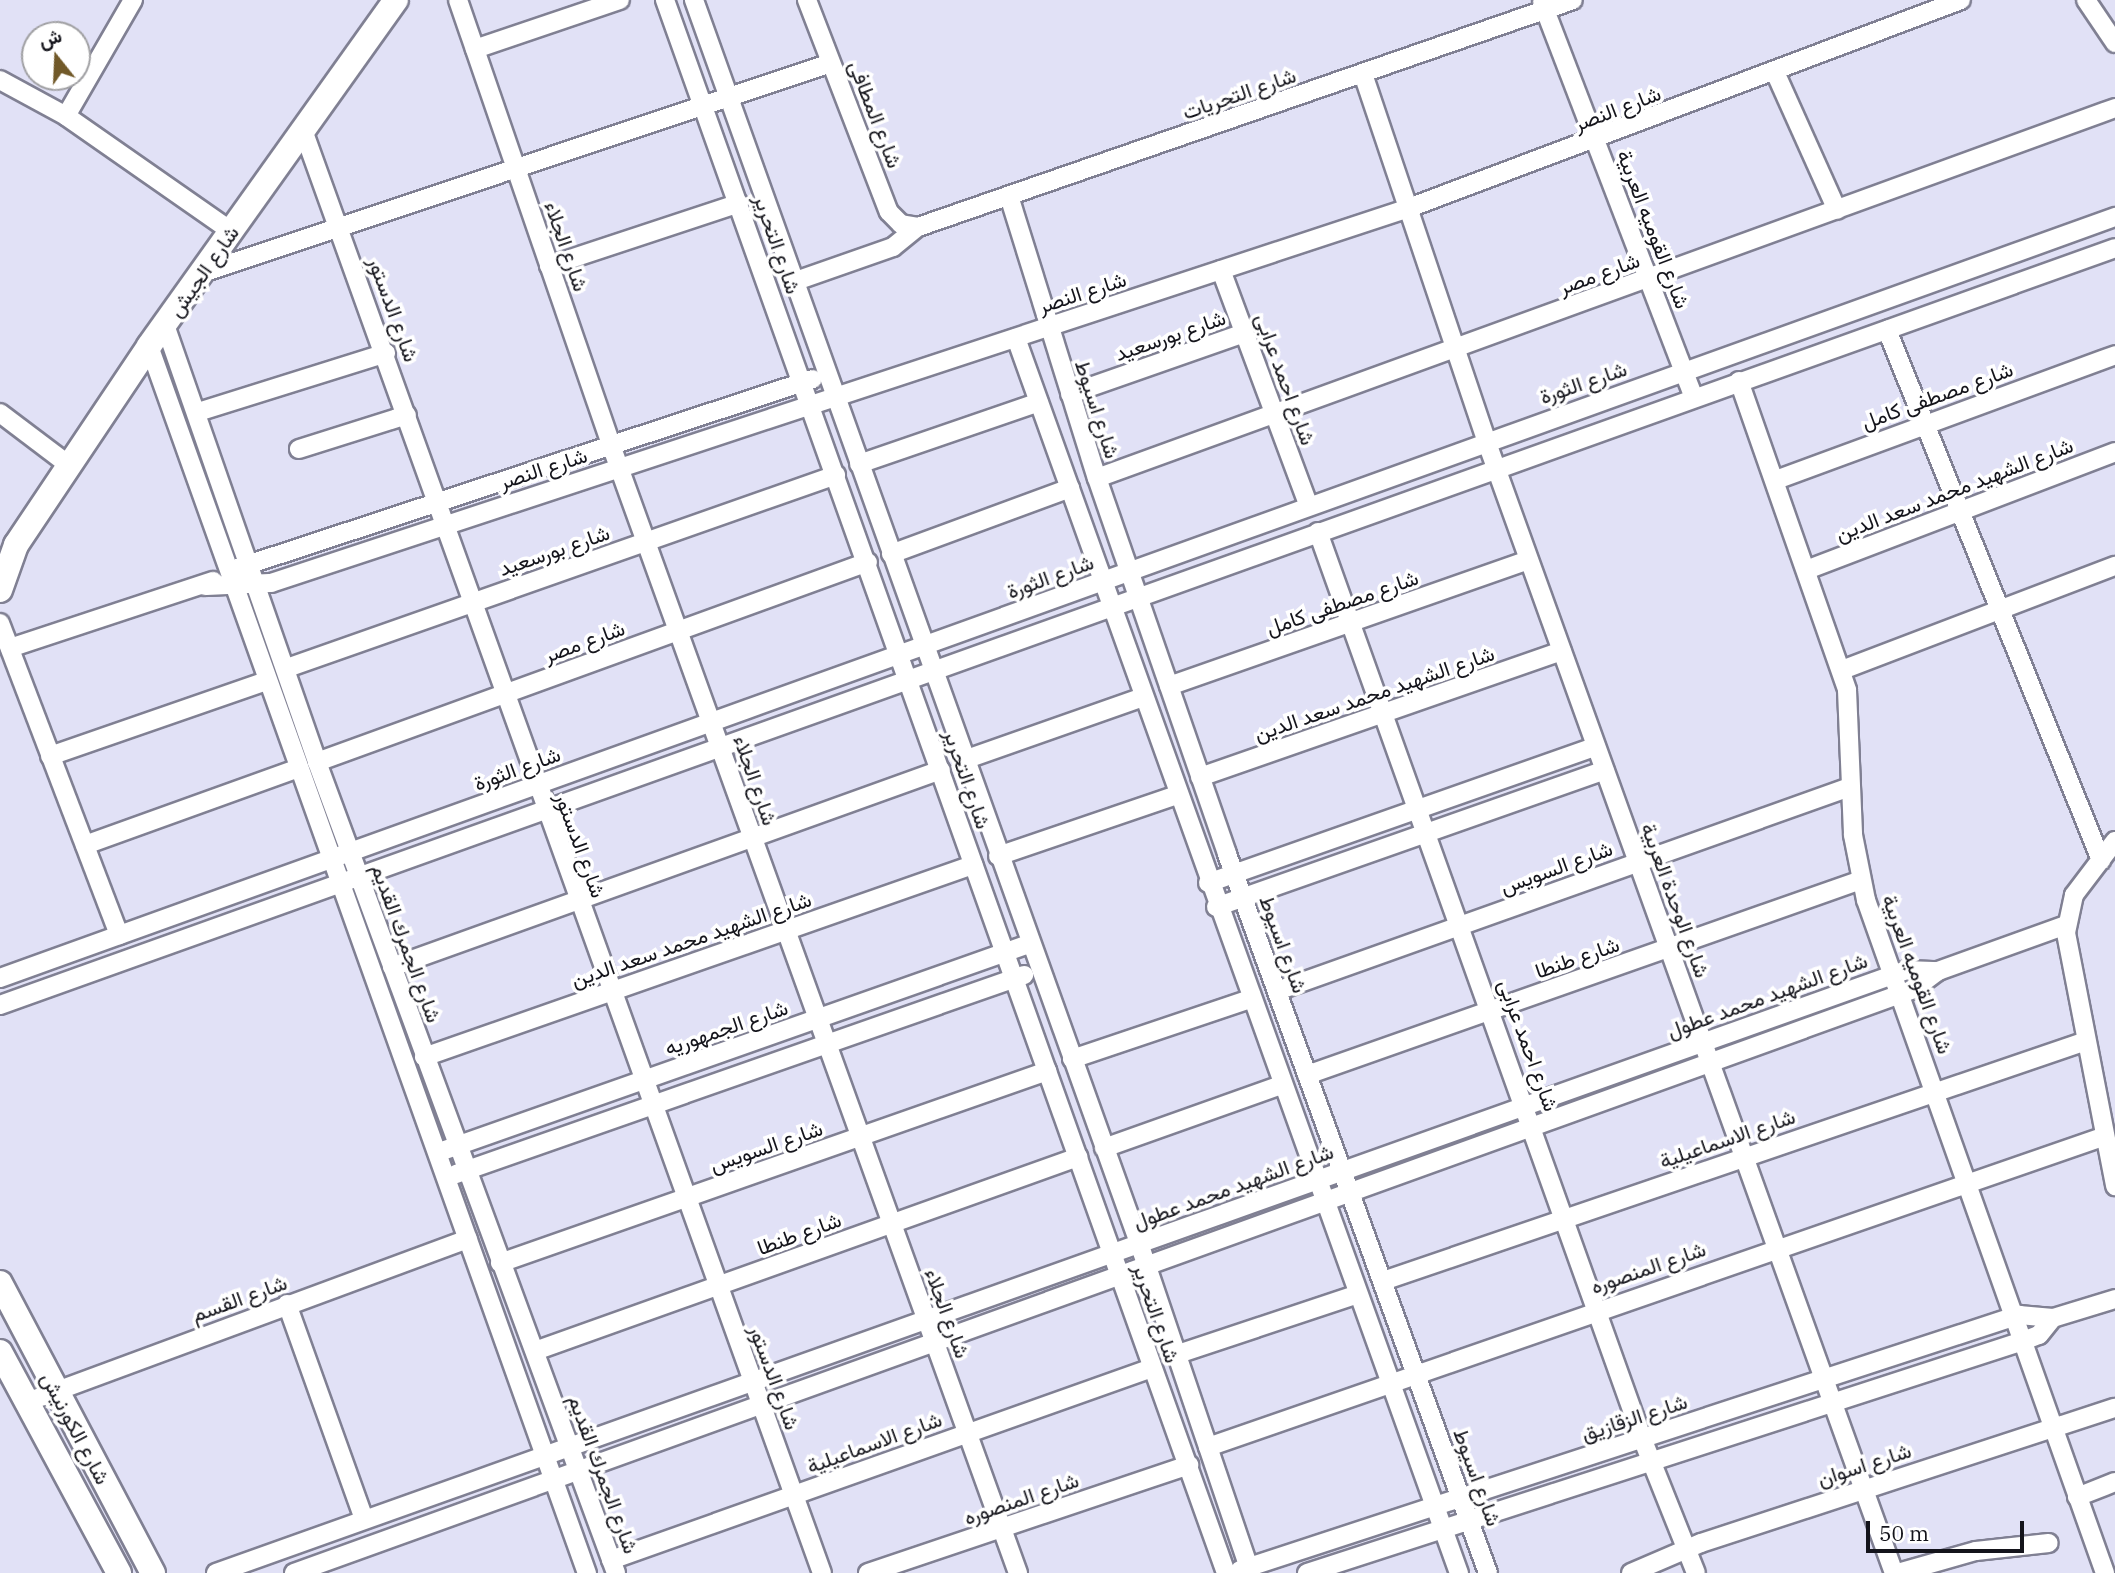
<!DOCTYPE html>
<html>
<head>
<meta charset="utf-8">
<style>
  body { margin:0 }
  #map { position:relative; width:2115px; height:1573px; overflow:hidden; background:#e1e1f6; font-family:"IBM Plex Serif",Vazirmatn,serif }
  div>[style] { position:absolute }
  .roads { filter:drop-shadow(2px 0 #808093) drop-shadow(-2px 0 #808093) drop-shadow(0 2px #808093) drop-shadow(0 -2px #808093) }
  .minor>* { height:18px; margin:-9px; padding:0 9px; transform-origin:9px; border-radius:9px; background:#fff }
  .secondary>* { height:24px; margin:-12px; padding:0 12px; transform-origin:12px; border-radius:12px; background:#fff }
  span { translate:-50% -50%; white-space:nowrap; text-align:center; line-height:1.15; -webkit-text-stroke:7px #fff; paint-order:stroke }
  .street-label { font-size:21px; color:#14141b }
  .north { position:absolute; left:21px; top:21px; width:70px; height:70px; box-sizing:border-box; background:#fff; border:2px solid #a1a1a4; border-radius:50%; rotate:342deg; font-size:19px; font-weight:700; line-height:28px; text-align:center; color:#14141b }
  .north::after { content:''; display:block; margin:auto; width:24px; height:32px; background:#715929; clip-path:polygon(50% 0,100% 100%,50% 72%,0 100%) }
  .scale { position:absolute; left:1866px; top:1521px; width:158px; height:32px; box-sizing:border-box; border:4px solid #14141b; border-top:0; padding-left:9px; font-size:21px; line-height:24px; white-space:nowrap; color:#14141b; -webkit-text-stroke:5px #fff; paint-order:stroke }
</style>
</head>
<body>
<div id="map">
  <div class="roads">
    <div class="minor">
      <i style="left:458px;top:0;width:471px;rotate:71deg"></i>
      <i style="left:611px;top:445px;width:1199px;rotate:70.16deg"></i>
      <i style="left:665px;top:0;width:1670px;rotate:70.37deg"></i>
      <i style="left:694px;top:0;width:1320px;rotate:70.3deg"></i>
      <i style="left:1139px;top:1243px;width:348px;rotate:71.3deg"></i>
      <i style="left:807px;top:0;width:227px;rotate:68.9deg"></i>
      <i style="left:889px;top:212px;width:17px;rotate:45deg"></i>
      <i style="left:901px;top:224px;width:17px;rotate:10deg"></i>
      <i style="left:918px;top:227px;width:693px;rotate:-19.11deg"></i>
      <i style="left:2086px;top:0;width:52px;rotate:56deg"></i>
      <i style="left:1542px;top:2px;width:423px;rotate:69deg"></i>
      <i style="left:475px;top:49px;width:153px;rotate:-18.7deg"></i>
      <i style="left:1775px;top:72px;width:151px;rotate:65.8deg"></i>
      <i style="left:1363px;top:74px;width:386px;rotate:71.4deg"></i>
      <i style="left:1486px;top:440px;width:1204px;rotate:70.2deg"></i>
      <i style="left:0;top:80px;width:75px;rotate:28.6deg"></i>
      <i style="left:66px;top:116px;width:201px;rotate:34.9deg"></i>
      <i style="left:66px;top:116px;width:134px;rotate:-60deg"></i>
      <i style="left:303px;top:130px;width:1533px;rotate:70.22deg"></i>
      <i style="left:1009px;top:196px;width:295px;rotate:72.7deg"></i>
      <i style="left:1097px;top:478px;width:398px;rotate:70.9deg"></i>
      <i style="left:1227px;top:854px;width:765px;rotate:70.05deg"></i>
      <i style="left:549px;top:266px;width:200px;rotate:-18.3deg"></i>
      <i style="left:1221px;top:270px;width:250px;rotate:69.6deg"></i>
      <i style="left:202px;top:273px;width:663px;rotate:-18.46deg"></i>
      <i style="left:793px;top:282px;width:106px;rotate:-19.3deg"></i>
      <i style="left:893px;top:247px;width:32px;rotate:-39deg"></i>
      <i style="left:165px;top:325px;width:463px;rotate:70.8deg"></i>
      <i style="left:317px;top:762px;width:864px;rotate:69.76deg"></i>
      <i style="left:1887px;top:330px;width:572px;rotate:68.01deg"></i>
      <i style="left:1016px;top:338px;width:1312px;rotate:70.27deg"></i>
      <i style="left:149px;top:346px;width:1303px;rotate:70.36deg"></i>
      <i style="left:1739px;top:381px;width:327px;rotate:70.7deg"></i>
      <i style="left:1847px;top:690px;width:145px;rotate:87.6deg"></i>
      <i style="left:1853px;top:835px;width:66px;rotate:78.7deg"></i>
      <i style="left:1866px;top:900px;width:714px;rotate:70.45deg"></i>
      <i style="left:1070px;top:394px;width:184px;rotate:-19.3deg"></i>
      <i style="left:198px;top:412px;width:197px;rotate:-17.4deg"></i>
      <i style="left:0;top:413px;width:88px;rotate:37.1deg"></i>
      <i style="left:299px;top:449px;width:113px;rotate:-17.5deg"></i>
      <i style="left:859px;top:464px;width:190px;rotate:-19deg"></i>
      <i style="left:1097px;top:478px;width:1083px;rotate:-19.97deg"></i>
      <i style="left:1776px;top:480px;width:361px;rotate:-20.2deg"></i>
      <i style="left:1318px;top:532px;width:962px;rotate:70.32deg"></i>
      <i style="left:1642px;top:1438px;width:145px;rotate:68.2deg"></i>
      <i style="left:891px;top:554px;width:191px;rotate:-20.2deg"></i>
      <i style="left:238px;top:568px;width:605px;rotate:-18.2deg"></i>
      <i style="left:1809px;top:569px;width:328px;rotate:-20.9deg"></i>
      <i style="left:205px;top:586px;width:66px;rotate:-2.6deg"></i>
      <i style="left:271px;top:583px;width:1195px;rotate:-18.24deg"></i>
      <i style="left:1406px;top:209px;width:593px;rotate:-20.64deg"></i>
      <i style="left:0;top:623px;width:334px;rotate:69.1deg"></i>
      <i style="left:10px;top:648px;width:214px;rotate:-18.3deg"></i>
      <i style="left:287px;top:668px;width:582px;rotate:-19.37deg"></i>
      <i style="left:1842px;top:670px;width:292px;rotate:-20.9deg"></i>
      <i style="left:1169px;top:686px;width:381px;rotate:-19.3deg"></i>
      <i style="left:50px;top:756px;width:229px;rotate:-19.1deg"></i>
      <i style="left:964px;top:760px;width:190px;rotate:-19.4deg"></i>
      <i style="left:317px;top:762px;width:586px;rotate:-19.95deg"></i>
      <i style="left:1200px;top:777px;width:383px;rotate:-19.2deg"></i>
      <i style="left:2115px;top:841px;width:68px;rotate:127.2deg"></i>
      <i style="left:2074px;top:895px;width:39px;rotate:102deg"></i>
      <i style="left:2066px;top:933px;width:258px;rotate:79deg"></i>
      <i style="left:85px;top:845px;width:224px;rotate:-19.8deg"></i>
      <i style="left:998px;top:856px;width:189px;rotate:-18.8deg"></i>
      <i style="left:1208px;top:883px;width:411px;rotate:-19.4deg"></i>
      <i style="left:1216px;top:907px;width:412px;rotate:-19.4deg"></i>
      <i style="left:392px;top:967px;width:583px;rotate:-19.74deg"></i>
      <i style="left:0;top:978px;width:2248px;rotate:-19.79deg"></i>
      <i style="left:1277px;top:991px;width:608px;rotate:-19.6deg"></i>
      <i style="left:0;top:1005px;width:2246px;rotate:-19.69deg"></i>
      <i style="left:424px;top:1057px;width:582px;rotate:-19.28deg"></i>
      <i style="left:1072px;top:1059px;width:188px;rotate:-18.6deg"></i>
      <i style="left:1307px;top:1075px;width:587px;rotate:-19.39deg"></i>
      <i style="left:1104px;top:1148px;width:188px;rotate:-19.6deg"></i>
      <i style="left:445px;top:1150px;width:619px;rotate:-19.43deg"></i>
      <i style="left:456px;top:1174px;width:602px;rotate:-19.31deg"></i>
      <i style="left:500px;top:1263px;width:580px;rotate:-19.34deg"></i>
      <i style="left:1383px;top:1281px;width:743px;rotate:-18.85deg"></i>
      <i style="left:287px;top:1304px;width:228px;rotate:70.3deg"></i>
      <i style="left:535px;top:1351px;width:577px;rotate:-19.66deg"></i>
      <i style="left:1178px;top:1354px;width:190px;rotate:-18.4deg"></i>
      <i style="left:27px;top:1402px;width:470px;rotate:-20.3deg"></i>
      <i style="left:1208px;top:1447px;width:949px;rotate:-19.12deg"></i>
      <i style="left:2077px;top:1497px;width:41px;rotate:-21.5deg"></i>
      <i style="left:611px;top:1560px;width:574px;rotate:-19.54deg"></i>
      <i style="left:1240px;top:1570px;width:820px;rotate:-18.13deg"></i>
      <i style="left:2019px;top:1315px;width:34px;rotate:5deg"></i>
      <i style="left:2053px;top:1318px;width:65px;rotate:-17deg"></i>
      <i style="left:216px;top:1573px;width:1795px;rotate:-19.63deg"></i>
      <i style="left:1907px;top:970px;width:31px;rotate:2deg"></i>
      <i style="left:294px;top:1573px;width:1722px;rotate:-19.82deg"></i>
      <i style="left:1914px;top:989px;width:30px;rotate:-37deg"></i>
      <i style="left:1938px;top:971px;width:136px;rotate:-19.8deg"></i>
      <i style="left:868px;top:1573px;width:339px;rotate:-18.6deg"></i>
      <i style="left:1307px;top:1573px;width:753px;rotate:-17.95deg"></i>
      <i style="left:2023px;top:1341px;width:17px;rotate:-21deg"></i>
      <i style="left:2039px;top:1335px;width:22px;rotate:-51deg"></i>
      <i style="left:1631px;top:1573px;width:76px;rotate:-23.2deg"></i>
      <i style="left:1701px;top:1543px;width:435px;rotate:-18.1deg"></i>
      <i style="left:1898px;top:1573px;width:81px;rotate:-15.8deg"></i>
      <i style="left:1976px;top:1551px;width:73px;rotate:-6.3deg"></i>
    </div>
    <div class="secondary">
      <i style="left:0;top:590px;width:48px;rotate:-70.4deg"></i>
      <i style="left:16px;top:545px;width:239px;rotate:-56.2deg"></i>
      <i style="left:149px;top:346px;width:425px;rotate:-54.5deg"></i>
      <i style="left:0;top:1283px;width:328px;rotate:62.2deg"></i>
      <i style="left:0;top:1352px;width:251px;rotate:61.7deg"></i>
    </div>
  </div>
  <div class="street-label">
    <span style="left:1239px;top:93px;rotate:-19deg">شارع التحريات</span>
    <span style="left:1617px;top:108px;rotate:-21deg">شارع النصر</span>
    <span style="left:876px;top:114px;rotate:69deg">شارع المطافى</span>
    <span style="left:1654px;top:229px;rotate:69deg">شارع القوميه العربية</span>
    <span style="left:778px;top:244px;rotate:71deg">شارع التحرير</span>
    <span style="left:567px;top:246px;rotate:71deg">شارع الجلاء</span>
    <span style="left:203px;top:271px;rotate:-55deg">شارع الجيش</span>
    <span style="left:1599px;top:273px;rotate:-20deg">شارع مصر</span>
    <span style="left:1082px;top:292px;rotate:-18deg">شارع النصر</span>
    <span style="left:394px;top:309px;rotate:70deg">شارع الدستور</span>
    <span style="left:1170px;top:335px;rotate:-19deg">شارع بورسعيد</span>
    <span style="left:1286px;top:379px;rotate:70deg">شارع احمد عرابى</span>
    <span style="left:1583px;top:382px;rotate:-19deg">شارع الثورة</span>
    <span style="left:1937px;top:395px;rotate:-20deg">شارع مصطفى كامل</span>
    <span style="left:1098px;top:409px;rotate:72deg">شارع اسيوط</span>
    <span style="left:543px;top:468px;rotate:-18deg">شارع النصر</span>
    <span style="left:1954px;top:489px;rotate:-21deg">شارع الشهيد محمد سعد الدين</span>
    <span style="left:554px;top:550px;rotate:-19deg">شارع بورسعيد</span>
    <span style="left:1050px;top:576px;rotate:-20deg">شارع الثورة</span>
    <span style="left:1342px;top:602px;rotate:-19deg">شارع مصطفى كامل</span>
    <span style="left:584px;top:641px;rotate:-20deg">شارع مصر</span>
    <span style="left:1374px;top:693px;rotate:-19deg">شارع الشهيد محمد سعد الدين</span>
    <span style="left:517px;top:768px;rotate:-20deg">شارع الثورة</span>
    <span style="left:968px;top:779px;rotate:71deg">شارع التحرير</span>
    <span style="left:756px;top:780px;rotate:71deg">شارع الجلاء</span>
    <span style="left:581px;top:845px;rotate:70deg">شارع الدستور</span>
    <span style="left:1556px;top:867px;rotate:-20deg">شارع السويس</span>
    <span style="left:1676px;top:900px;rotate:70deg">شارع الوحدة العربية</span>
    <span style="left:691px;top:939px;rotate:-19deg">شارع الشهيد محمد سعد الدين</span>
    <span style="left:407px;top:943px;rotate:70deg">شارع الجمرك القديم</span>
    <span style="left:1284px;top:944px;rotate:70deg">شارع اسيوط</span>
    <span style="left:1577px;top:957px;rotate:-19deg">شارع طنطا</span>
    <span style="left:1918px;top:974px;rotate:70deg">شارع القوميه العربية</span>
    <span style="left:1767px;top:995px;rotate:-20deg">شارع الشهيد محمد عطول</span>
    <span style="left:726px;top:1027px;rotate:-19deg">شارع الجمهوريه</span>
    <span style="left:1529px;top:1045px;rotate:70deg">شارع احمد عرابى</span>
    <span style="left:1727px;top:1138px;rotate:-19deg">شارع الاسماعيلية</span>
    <span style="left:766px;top:1146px;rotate:-19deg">شارع السويس</span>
    <span style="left:1233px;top:1186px;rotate:-20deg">شارع الشهيد محمد عطول</span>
    <span style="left:799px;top:1233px;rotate:-20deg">شارع طنطا</span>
    <span style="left:1648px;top:1267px;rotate:-19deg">شارع المنصوره</span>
    <span style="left:239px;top:1298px;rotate:-20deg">شارع القسم</span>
    <span style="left:948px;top:1313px;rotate:70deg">شارع الجلاء</span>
    <span style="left:1157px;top:1313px;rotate:71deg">شارع التحرير</span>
    <span style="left:775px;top:1377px;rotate:70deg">شارع الدستور</span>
    <span style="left:1634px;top:1417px;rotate:-18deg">شارع الزقازيق</span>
    <span style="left:76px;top:1428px;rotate:62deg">شارع الكورنيش</span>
    <span style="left:874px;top:1442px;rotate:-20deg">شارع الاسماعيلية</span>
    <span style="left:1864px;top:1464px;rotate:-18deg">شارع اسوان</span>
    <span style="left:604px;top:1474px;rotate:70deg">شارع الجمرك القديم</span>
    <span style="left:1478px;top:1477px;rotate:70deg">شارع اسيوط</span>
    <span style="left:1021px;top:1498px;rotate:-19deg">شارع المنصوره</span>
  </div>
  <div class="north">ش</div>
  <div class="scale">50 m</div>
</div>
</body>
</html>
